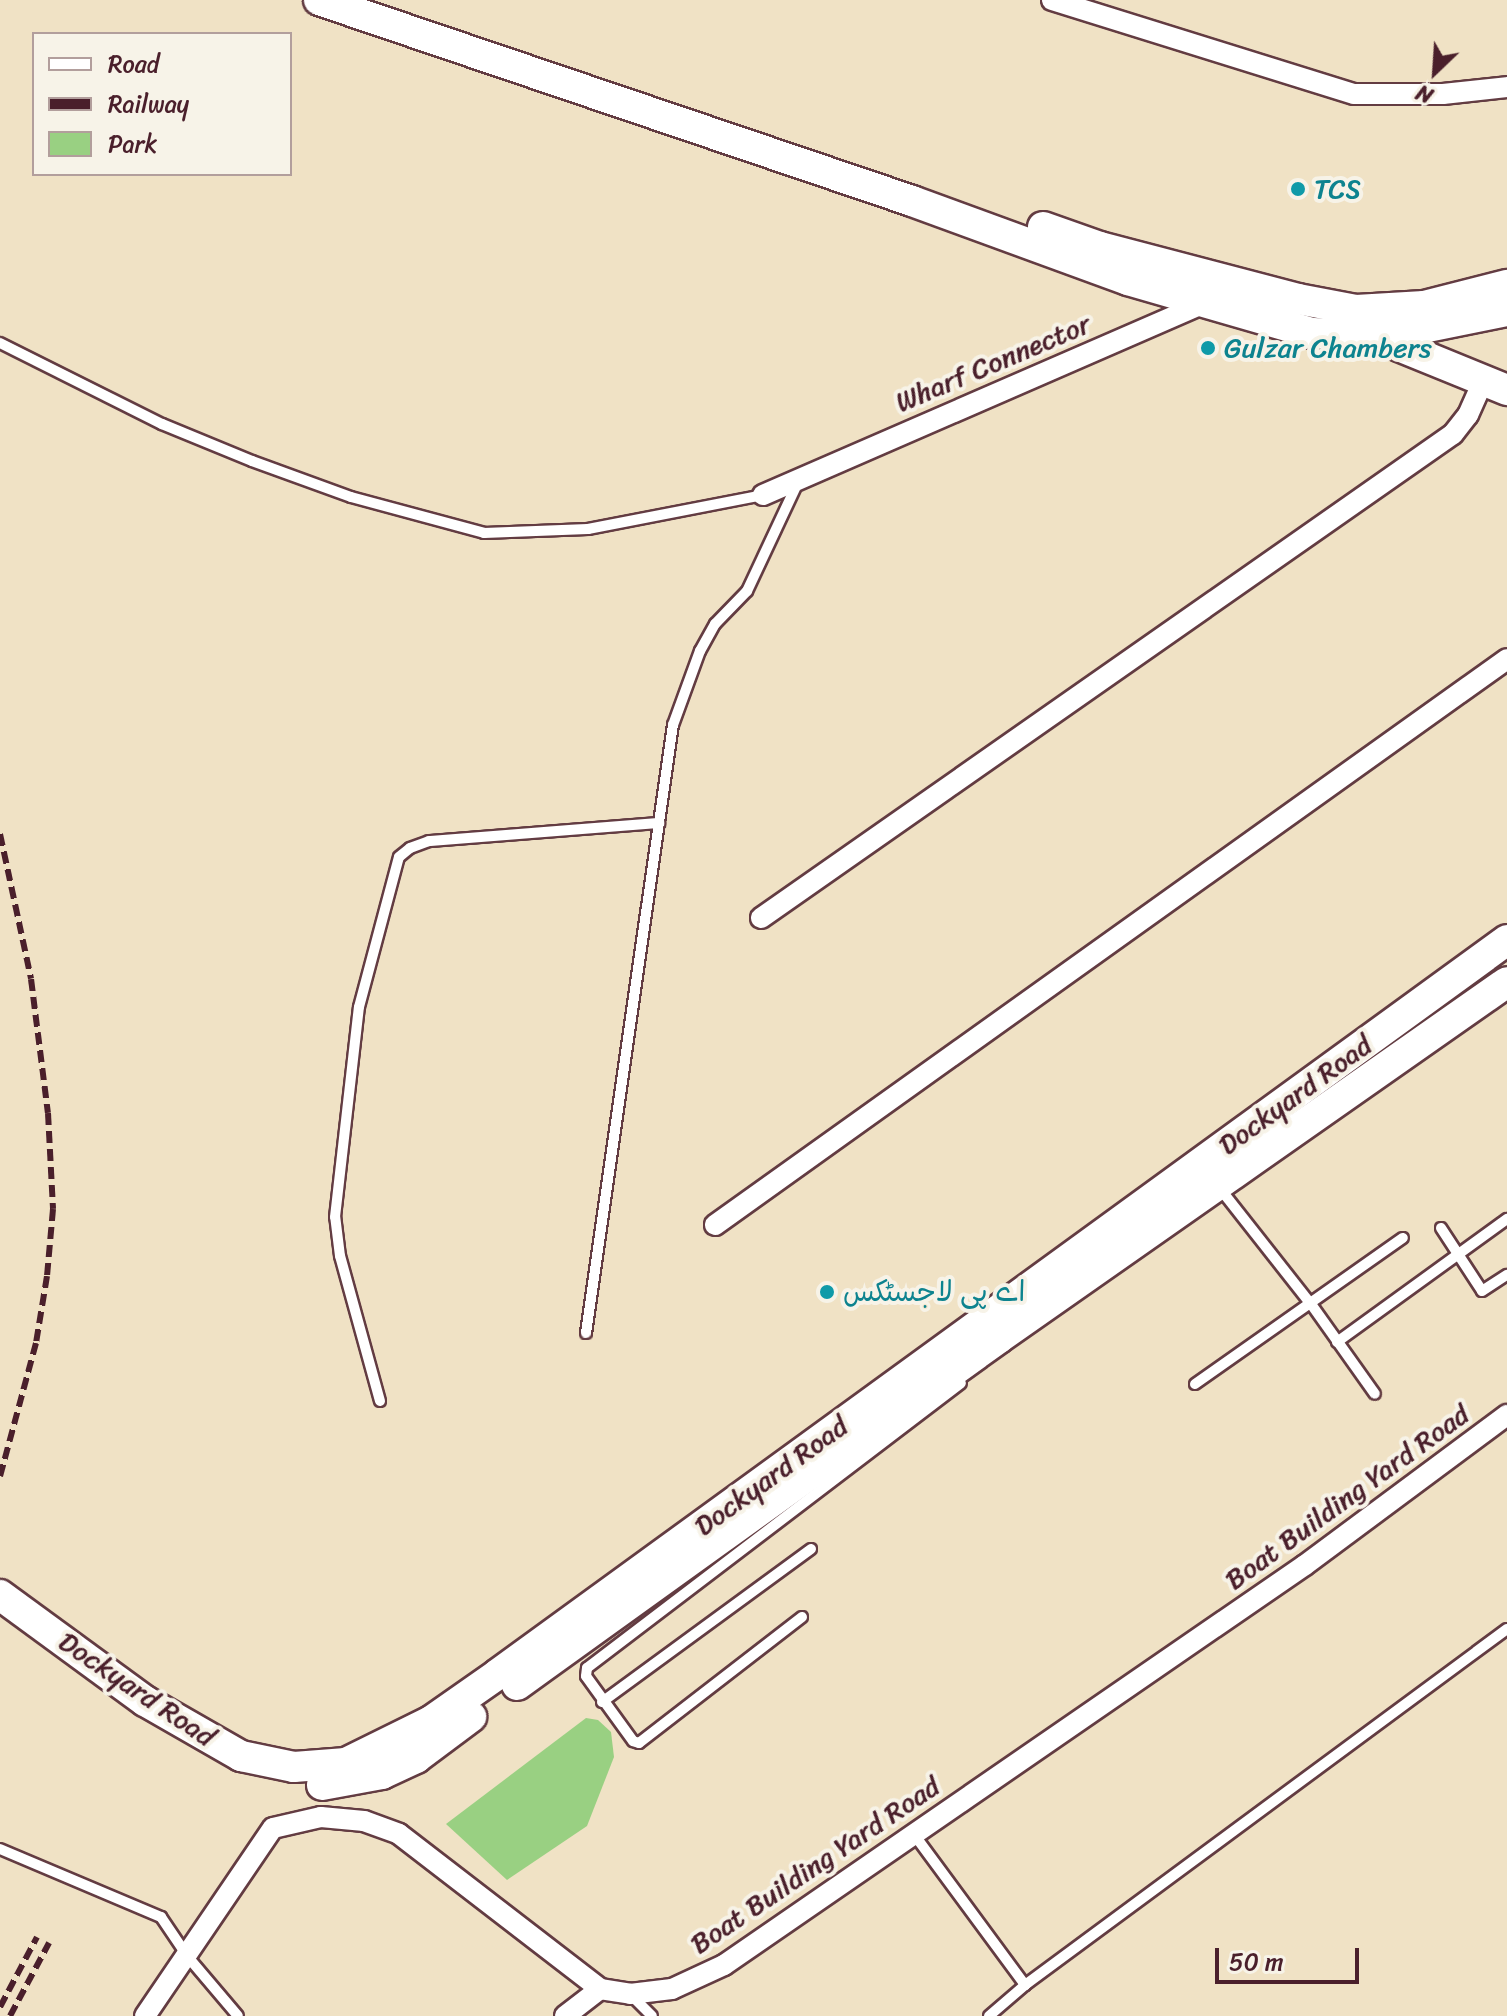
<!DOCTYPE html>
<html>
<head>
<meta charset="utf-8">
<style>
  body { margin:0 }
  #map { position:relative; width:1507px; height:2016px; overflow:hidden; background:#f0e2c5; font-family:Sriracha,"Playpen Sans Arabic",sans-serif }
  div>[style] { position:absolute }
  .green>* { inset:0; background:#99d082 }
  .roads { filter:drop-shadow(2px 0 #633c42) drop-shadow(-2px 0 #633c42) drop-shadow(0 2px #633c42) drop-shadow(0 -2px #633c42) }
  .lane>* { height:10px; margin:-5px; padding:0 5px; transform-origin:5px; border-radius:5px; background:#fff }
  .street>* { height:20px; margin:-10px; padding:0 10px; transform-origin:10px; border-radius:10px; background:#fff }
  .secondary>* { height:30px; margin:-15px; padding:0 15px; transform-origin:15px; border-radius:15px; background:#fff }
  .rail>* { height:6px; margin-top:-3px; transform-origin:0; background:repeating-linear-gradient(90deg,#4a1f2b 0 12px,transparent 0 18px) }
  .dots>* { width:22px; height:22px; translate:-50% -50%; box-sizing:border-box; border:4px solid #f7f3e8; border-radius:50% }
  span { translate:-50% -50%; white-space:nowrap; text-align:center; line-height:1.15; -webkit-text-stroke:8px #f7f3e8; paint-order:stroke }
  .culture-label { font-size:28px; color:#0d838f }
  .left { translate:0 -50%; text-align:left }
  .street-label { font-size:28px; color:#4a1f2b }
  .legend { position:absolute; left:32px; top:32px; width:260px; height:144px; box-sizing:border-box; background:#f7f3e8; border:2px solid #b29e9c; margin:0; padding:10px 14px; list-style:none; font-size:24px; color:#4a1f2b }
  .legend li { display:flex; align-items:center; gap:16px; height:40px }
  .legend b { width:40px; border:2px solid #b29e9c }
  .north { position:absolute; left:1395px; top:32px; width:80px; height:80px; -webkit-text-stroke:6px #f7f3e8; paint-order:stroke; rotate:205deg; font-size:22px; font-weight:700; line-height:32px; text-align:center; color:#4a1f2b }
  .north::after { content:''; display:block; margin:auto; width:28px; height:36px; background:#4a1f2b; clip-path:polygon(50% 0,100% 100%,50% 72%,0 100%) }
  .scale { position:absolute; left:1215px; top:1948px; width:144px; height:36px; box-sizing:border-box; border:4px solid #4a1f2b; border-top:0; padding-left:10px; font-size:24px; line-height:28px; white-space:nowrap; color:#4a1f2b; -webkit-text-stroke:6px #f7f3e8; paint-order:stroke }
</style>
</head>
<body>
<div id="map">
  <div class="green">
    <i style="clip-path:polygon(586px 1718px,598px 1720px,611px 1732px,614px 1757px,587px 1826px,507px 1880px,446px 1824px)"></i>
  </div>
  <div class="roads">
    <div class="lane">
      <i style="left:0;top:343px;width:181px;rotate:26.6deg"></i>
      <i style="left:162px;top:424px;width:97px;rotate:22.3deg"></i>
      <i style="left:252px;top:461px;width:105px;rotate:20deg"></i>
      <i style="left:351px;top:497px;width:138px;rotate:15.1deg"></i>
      <i style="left:484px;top:533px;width:104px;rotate:-2.2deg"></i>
      <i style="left:588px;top:529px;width:178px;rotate:-11deg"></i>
      <i style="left:1218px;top:1186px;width:150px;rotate:51.8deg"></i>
      <i style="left:1311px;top:1304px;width:110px;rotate:54.6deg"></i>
      <i style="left:1441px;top:1228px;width:75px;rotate:56.9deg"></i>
      <i style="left:1482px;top:1291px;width:30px;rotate:-33deg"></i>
      <i style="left:586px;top:1333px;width:614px;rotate:-81.86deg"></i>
      <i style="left:673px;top:725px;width:79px;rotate:-70deg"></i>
      <i style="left:700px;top:651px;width:31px;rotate:-61deg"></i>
      <i style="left:715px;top:624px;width:46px;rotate:-45.9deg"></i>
      <i style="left:747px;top:591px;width:123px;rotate:-64.9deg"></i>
      <i style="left:1337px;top:1342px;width:210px;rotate:-35.9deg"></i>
      <i style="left:1195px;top:1384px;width:254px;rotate:-35.1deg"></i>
      <i style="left:380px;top:1401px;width:150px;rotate:-105.4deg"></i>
      <i style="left:340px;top:1256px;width:39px;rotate:-97deg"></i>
      <i style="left:335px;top:1217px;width:211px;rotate:-83.5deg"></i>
      <i style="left:359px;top:1007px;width:155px;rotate:-75.1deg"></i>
      <i style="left:399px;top:857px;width:14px;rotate:-39deg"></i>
      <i style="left:410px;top:848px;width:20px;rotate:-20deg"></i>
      <i style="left:429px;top:841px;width:231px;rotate:-4.5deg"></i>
      <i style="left:802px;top:1617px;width:206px;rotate:142.3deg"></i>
      <i style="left:639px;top:1743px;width:6px;rotate:-162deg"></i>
      <i style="left:633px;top:1741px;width:80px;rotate:-125.9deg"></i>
      <i style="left:586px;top:1676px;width:8px;rotate:-83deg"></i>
      <i style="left:587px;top:1668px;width:470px;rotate:-37.3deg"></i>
      <i style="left:602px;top:1702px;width:259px;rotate:-36.2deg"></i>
      <i style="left:913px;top:1833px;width:189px;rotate:53.6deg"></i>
      <i style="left:0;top:1849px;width:175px;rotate:22.9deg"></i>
      <i style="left:161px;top:1917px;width:48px;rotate:56deg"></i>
      <i style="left:188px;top:1957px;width:77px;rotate:49.7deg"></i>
      <i style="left:632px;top:1996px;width:28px;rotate:45deg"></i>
      <i style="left:989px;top:2016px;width:48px;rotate:-40.7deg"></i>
      <i style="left:1025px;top:1985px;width:599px;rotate:-36.45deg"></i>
    </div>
    <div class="street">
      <i style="left:1052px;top:0;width:316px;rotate:17.3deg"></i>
      <i style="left:1354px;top:94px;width:89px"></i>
      <i style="left:1443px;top:94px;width:64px;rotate:-6.2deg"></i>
      <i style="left:763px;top:495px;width:486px;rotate:-23.5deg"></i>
      <i style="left:761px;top:918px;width:844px;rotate:-34.97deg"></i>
      <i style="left:1453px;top:434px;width:24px;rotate:-52deg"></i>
      <i style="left:1468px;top:415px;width:37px;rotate:-66deg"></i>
      <i style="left:715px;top:1225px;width:973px;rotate:-35.55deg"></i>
      <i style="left:145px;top:2016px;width:227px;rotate:-55.8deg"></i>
      <i style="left:273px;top:1828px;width:49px;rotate:-12.9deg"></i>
      <i style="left:321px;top:1817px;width:43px;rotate:5.3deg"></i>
      <i style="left:364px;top:1821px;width:37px;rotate:20deg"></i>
      <i style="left:399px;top:1834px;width:254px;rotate:37.6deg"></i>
      <i style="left:600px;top:1989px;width:30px;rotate:9deg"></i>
      <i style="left:630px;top:1994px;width:42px;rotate:-6.8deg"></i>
      <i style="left:672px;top:1989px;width:57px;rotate:-24.8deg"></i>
      <i style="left:724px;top:1965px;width:705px;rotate:-34.55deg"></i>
      <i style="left:1305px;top:1565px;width:252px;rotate:-36.6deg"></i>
      <i style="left:565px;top:2016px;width:44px;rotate:-37.6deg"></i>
    </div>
    <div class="secondary">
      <i style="left:319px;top:0;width:626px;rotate:18.72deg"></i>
      <i style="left:912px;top:201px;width:230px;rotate:20.1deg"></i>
      <i style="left:1128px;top:280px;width:191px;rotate:16.1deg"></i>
      <i style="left:1312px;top:333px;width:71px;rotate:2.4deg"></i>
      <i style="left:1383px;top:336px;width:126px;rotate:-11.4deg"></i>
      <i style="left:1043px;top:227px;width:60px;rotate:19.3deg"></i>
      <i style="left:1100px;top:247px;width:205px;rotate:14.7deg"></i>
      <i style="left:1298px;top:299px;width:59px;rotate:10.7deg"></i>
      <i style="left:1356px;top:310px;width:68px;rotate:-3.4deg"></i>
      <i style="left:1424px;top:306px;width:86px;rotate:-14.2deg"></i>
      <i style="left:1382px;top:334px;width:21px;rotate:35deg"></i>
      <i style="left:1399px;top:346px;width:117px;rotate:22.2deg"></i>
      <i style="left:0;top:1595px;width:180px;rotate:36.2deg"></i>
      <i style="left:145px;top:1701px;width:111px;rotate:29.8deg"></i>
      <i style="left:241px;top:1756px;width:54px;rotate:11.7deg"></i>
      <i style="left:294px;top:1767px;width:52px;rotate:-4.4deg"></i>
      <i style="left:346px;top:1763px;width:95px;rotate:-26.3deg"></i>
      <i style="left:431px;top:1721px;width:82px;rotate:-35deg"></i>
      <i style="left:498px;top:1674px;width:1248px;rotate:-36.03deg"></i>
      <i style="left:517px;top:1685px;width:594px;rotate:-35.75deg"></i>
      <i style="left:999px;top:1338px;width:620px;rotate:-35.02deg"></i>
      <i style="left:322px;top:1785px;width:61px;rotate:-10.4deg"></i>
      <i style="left:382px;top:1774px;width:38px;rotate:-25deg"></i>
      <i style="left:416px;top:1758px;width:69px;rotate:-36.7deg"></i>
    </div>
  </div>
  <div class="rail">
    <i style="left:0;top:834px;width:148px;rotate:77.9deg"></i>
    <i style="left:31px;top:979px;width:135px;rotate:82.8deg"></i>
    <i style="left:48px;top:1113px;width:96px;rotate:87deg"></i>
    <i style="left:53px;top:1209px;width:67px;rotate:95.1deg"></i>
    <i style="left:47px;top:1276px;width:68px;rotate:99.3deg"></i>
    <i style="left:36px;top:1343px;width:138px;rotate:105.1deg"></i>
    <i style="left:0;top:2007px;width:79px;rotate:-62.1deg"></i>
    <i style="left:10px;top:2016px;width:83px;rotate:-61.9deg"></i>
  </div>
  <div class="dots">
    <i style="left:1298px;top:189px;background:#0f9aa8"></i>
    <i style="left:1208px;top:348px;background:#0f9aa8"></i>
    <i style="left:827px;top:1292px;background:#0f9aa8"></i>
  </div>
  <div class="culture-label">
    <span class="left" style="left:1314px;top:189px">TCS</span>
    <span class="left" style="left:1224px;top:348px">Gulzar Chambers</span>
    <span class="left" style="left:843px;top:1292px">اے پی لاجسٹکس</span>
  </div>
  <div class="street-label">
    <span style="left:993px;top:363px;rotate:-23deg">Wharf Connector</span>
    <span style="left:1295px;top:1095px;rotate:-36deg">Dockyard Road</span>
    <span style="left:771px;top:1476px;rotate:-36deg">Dockyard Road</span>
    <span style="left:1347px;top:1497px;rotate:-36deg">Boat Building Yard Road</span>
    <span style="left:137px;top:1689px;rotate:34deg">Dockyard Road</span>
    <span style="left:815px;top:1865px;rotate:-34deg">Boat Building Yard Road</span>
  </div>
  <ul class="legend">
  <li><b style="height:10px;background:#fff"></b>Road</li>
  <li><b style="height:10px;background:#4a1f2b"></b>Railway</li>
  <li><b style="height:22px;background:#99d082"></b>Park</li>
  </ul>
  <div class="north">N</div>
  <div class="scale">50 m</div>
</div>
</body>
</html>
